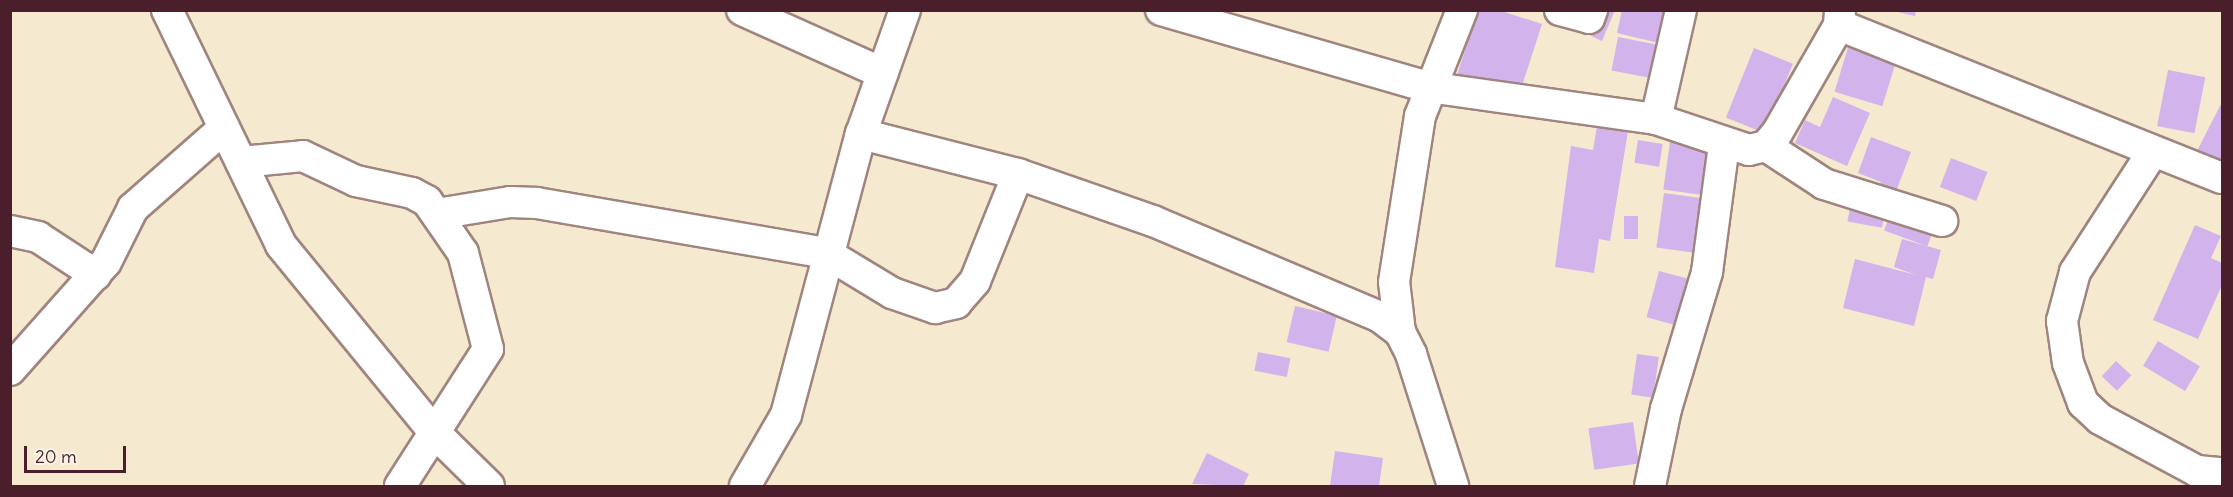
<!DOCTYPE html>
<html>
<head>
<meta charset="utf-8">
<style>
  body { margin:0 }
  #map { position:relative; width:2233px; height:497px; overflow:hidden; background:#f5e9d0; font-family:Delius,sans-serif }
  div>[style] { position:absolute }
  .building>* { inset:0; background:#d2b3ec; transform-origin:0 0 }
  .roads { filter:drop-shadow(2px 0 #a0847e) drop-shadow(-2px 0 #a0847e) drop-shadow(0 2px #a0847e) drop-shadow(0 -2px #a0847e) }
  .minor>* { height:30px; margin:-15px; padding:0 15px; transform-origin:15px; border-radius:15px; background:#fff }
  span { translate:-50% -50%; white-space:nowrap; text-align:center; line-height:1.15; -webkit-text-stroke:4.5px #fcf5e5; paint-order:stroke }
  .frame { position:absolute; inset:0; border:12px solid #4a1f2b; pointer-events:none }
  .scale { position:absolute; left:24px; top:446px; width:102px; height:27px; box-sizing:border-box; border:3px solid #4a1f2b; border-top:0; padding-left:8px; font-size:18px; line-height:21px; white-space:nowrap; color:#4a1f2b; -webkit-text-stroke:4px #fcf5e5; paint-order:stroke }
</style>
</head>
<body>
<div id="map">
  <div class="building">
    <i style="clip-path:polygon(1478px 10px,1498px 10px,1542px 24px,1519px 95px,1457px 75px)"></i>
    <i style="clip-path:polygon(1597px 10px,1615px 10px,1602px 41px,1587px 34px)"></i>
    <i style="clip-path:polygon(1622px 10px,1671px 10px,1663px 44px,1617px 33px)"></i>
    <i style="clip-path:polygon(1889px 10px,1916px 10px,1915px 16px)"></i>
    <i style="left:1618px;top:37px;width:48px;height:34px;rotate:11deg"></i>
    <i style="left:1850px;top:41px;width:50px;height:53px;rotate:17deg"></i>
    <i style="left:1754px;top:48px;width:42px;height:75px;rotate:22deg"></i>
    <i style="left:2168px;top:70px;width:38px;height:57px;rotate:11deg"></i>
    <i style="clip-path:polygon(1833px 97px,1870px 113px,1847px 166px,1795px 143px,1805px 120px,1820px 127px)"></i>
    <i style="clip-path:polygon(2222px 102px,2222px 168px,2196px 153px)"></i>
    <i style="clip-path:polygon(1599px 114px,1630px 119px,1610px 241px,1599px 239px,1594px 273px,1555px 267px,1571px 146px,1593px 150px)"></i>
    <i style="clip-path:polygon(1871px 137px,1911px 152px,1892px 202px,1876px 195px,1881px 182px,1858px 173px)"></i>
    <i style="left:1638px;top:140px;width:25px;height:23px;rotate:9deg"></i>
    <i style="left:1670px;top:142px;width:41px;height:48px;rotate:8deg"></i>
    <i style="left:1951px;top:158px;width:39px;height:31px;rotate:21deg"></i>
    <i style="left:1664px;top:193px;width:44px;height:55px;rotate:8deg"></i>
    <i style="left:1852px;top:196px;width:35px;height:26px;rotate:10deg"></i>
    <i style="left:1893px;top:206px;width:46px;height:26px;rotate:20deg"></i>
    <i style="left:1638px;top:216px;width:23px;height:14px;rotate:90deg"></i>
    <i style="clip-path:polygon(2195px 225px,2221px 236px,2211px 258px,2222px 263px,2222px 285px,2198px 339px,2153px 320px)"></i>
    <i style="clip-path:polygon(1902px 239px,1941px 250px,1933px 279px,1926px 277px,1914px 326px,1843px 308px,1855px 259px,1916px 275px,1894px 267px)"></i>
    <i style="left:1659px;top:271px;width:34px;height:48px;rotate:15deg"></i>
    <i style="left:1295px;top:306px;width:43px;height:37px;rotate:13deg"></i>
    <i style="left:2158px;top:341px;width:49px;height:29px;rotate:31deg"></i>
    <i style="left:1258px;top:352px;width:33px;height:19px;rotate:11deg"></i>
    <i style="left:1637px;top:354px;width:22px;height:41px;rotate:8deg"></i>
    <i style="left:2116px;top:361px;width:21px;height:21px;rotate:43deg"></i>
    <i style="left:1633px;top:422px;width:42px;height:45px;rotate:82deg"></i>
    <i style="clip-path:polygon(1335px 451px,1383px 458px,1379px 486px,1330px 486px)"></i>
    <i style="clip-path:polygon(1207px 453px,1249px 474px,1243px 486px,1192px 484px)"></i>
  </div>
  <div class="roads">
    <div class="minor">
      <i style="left:167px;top:10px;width:261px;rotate:64.1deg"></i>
      <i style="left:281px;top:245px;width:242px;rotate:50.7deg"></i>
      <i style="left:434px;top:432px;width:77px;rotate:44.5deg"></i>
      <i style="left:742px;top:10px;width:154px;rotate:24.2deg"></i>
      <i style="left:1161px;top:10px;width:278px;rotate:16.1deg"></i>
      <i style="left:1428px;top:87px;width:230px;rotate:8deg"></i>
      <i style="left:1656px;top:119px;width:98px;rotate:18.4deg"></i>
      <i style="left:1749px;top:150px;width:17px;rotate:-13deg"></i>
      <i style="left:1766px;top:146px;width:17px;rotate:-50deg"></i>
      <i style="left:1777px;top:133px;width:125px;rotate:-60.1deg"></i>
      <i style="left:1839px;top:25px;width:15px;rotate:-86deg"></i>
      <i style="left:1560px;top:10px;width:30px;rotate:15deg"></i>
      <i style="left:1589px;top:18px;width:9px;rotate:-69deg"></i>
      <i style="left:1839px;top:25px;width:412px;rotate:21.8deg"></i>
      <i style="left:1656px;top:119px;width:112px;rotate:-77.1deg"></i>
      <i style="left:861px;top:134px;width:162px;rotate:14.3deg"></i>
      <i style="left:1018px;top:174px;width:143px;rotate:19.2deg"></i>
      <i style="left:1153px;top:221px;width:246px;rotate:22.9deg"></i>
      <i style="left:1380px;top:317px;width:25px;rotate:37deg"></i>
      <i style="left:1400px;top:332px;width:25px;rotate:63deg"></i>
      <i style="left:1411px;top:354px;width:139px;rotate:72.3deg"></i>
      <i style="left:1766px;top:146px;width:69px;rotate:33.2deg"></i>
      <i style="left:1824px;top:184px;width:124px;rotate:17.4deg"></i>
      <i style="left:2152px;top:153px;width:142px;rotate:122.9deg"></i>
      <i style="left:2075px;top:272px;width:51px;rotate:104.9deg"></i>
      <i style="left:2062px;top:321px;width:42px;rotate:81.9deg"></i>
      <i style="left:2068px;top:363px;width:43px;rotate:69.4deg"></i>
      <i style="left:2083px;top:403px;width:23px;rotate:43deg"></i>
      <i style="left:2100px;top:419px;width:110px;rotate:28.2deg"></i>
      <i style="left:2197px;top:471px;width:25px;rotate:5deg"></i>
      <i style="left:241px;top:162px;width:62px;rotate:-5.5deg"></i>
      <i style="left:303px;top:156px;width:59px;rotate:25.3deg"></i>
      <i style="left:356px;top:181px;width:57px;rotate:12.1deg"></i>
      <i style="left:412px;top:193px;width:17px;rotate:28deg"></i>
      <i style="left:427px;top:201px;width:63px;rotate:55.3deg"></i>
      <i style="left:463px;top:253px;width:99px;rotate:75.4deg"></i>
      <i style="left:488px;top:349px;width:163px;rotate:122.7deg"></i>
      <i style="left:437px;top:214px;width:74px;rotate:-9.3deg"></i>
      <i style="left:510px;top:202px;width:27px;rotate:2deg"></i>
      <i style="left:537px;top:203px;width:293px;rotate:9.8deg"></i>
      <i style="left:826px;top:253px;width:77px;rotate:31.2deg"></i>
      <i style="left:892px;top:293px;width:46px;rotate:19.2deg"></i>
      <i style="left:935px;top:308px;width:22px;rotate:-13deg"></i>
      <i style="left:956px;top:303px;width:29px;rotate:-49deg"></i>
      <i style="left:975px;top:281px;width:115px;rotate:-68.1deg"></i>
      <i style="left:10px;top:231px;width:29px;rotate:12deg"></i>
      <i style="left:38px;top:237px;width:69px;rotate:33.2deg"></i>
      <i style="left:1400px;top:332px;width:50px;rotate:-96.8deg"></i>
      <i style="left:1394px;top:282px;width:168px;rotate:-81.1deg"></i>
      <i style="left:1420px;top:116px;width:114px;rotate:-68.4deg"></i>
      <i style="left:10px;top:370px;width:144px;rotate:-48.4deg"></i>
      <i style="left:106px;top:262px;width:60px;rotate:-63.4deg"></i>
      <i style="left:133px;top:208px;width:121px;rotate:-41.3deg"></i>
      <i style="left:745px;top:486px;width:82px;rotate:-60deg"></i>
      <i style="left:786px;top:415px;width:291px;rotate:-75.1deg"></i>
      <i style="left:861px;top:134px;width:132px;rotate:-70.5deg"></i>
      <i style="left:1650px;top:486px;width:79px;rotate:-78.3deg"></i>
      <i style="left:1666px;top:409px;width:143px;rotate:-73.3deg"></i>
      <i style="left:1707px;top:272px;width:129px;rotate:-82.4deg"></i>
    </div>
  </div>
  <div class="frame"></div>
  <div class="scale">20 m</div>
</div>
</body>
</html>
